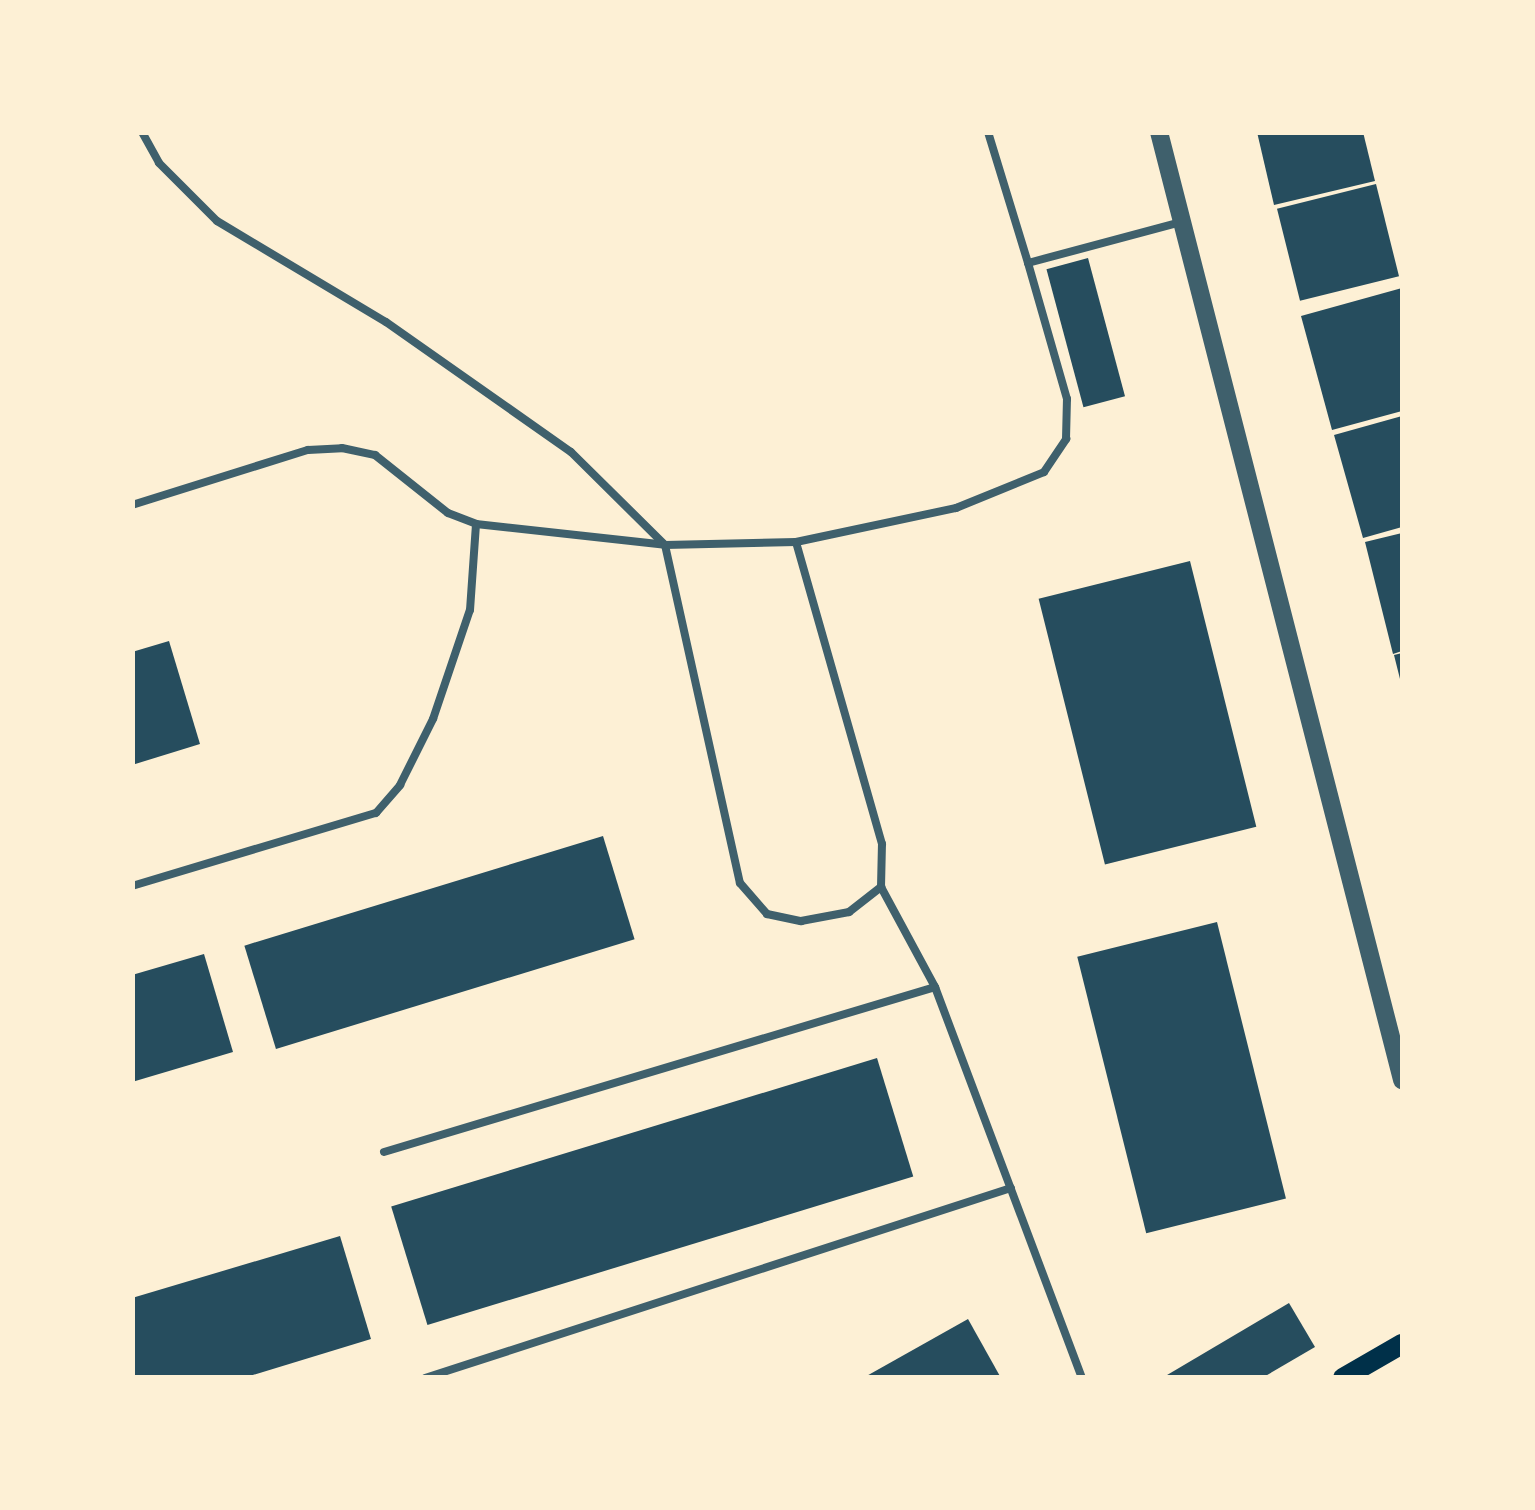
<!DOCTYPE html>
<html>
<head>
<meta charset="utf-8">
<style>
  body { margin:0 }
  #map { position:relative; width:1535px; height:1510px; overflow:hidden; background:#fdf0d5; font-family:"Noto Sans",sans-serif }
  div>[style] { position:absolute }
  .building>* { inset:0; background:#264d5e; transform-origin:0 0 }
  .service>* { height:8px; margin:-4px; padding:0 4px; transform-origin:4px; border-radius:4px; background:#3f606c }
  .tertiary>* { height:18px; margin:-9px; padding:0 9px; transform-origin:9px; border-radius:9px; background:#3f606c }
  .secondary>* { height:20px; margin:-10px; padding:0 10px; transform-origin:10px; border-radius:10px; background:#003049 }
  span { translate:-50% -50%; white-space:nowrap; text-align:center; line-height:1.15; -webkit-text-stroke:9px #fdf0d5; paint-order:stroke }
  .frame { position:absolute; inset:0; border:135px solid #fdf0d5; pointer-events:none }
</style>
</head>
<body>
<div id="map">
  <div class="building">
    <i style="clip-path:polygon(1257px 132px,1363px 132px,1375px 181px,1274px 205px)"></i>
    <i style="left:1376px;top:184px;width:95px;height:102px;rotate:76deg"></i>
    <i style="left:1088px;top:258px;width:143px;height:43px;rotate:75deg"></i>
    <i style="clip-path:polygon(1402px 288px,1402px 411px,1332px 430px,1301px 316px)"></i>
    <i style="clip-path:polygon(1402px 416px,1402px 527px,1363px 538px,1334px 435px)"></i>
    <i style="clip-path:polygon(1402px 533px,1402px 651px,1393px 654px,1365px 542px)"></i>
    <i style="left:1190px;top:561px;width:274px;height:156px;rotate:76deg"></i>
    <i style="clip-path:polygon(169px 641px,200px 744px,132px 765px,132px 652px)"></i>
    <i style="clip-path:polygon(1402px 653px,1402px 683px,1401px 683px,1394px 655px)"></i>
    <i style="left:603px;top:836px;width:108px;height:375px;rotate:73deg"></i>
    <i style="left:1217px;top:922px;width:285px;height:144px;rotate:76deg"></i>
    <i style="clip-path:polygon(204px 954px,233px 1052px,132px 1082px,132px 975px)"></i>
    <i style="left:877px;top:1058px;width:124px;height:508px;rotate:73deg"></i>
    <i style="clip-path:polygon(340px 1236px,371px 1339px,243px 1378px,132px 1378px,132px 1298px)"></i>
    <i style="clip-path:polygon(1289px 1303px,1315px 1347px,1262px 1378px,1162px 1378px)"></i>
    <i style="clip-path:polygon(968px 1319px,1001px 1378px,863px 1378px)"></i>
  </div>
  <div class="service">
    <i style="left:142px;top:132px;width:35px;rotate:61deg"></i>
    <i style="left:159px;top:163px;width:82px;rotate:45deg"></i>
    <i style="left:217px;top:221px;width:197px;rotate:30.9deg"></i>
    <i style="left:386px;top:322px;width:226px;rotate:35.1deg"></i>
    <i style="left:571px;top:452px;width:132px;rotate:44.7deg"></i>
    <i style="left:665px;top:545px;width:346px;rotate:77.5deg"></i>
    <i style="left:740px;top:883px;width:41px;rotate:48.9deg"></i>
    <i style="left:767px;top:914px;width:35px;rotate:12deg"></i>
    <i style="left:801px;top:921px;width:49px;rotate:-10.6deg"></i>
    <i style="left:849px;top:912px;width:41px;rotate:-38deg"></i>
    <i style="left:881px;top:887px;width:43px;rotate:-88.7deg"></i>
    <i style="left:882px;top:844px;width:314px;rotate:-105.9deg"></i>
    <i style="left:988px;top:132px;width:137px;rotate:73deg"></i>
    <i style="left:132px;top:505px;width:184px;rotate:-17.4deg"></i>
    <i style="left:308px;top:450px;width:34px;rotate:-3deg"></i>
    <i style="left:342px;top:448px;width:34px;rotate:12deg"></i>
    <i style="left:375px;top:455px;width:93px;rotate:38.5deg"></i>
    <i style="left:448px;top:513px;width:30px;rotate:21deg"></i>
    <i style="left:476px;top:524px;width:190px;rotate:6.3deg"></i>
    <i style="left:665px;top:545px;width:131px;rotate:-1.3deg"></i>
    <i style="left:796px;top:542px;width:164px;rotate:-12deg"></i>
    <i style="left:956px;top:508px;width:95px;rotate:-22.2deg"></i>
    <i style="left:1044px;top:472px;width:40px;rotate:-56deg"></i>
    <i style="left:1066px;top:439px;width:40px;rotate:-88.6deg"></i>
    <i style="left:1067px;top:399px;width:141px;rotate:-106deg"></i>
    <i style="left:1028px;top:263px;width:158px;rotate:-15deg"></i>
    <i style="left:132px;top:886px;width:255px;rotate:-16.7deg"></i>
    <i style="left:376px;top:813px;width:37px;rotate:-49deg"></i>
    <i style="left:400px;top:785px;width:74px;rotate:-63.4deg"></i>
    <i style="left:433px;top:719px;width:115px;rotate:-71.3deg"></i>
    <i style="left:470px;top:610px;width:86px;rotate:-86deg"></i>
    <i style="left:881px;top:887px;width:114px;rotate:61.6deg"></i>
    <i style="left:935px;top:987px;width:418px;rotate:69.4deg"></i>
    <i style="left:384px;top:1152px;width:575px;rotate:-16.67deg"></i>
    <i style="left:425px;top:1378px;width:616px;rotate:-17.96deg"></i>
  </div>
  <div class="tertiary">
    <i style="left:1159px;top:132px;width:979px;rotate:75.62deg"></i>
  </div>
  <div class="secondary">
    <i style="left:1343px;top:1378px;width:68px;rotate:-30deg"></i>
  </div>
  <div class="frame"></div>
</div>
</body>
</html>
